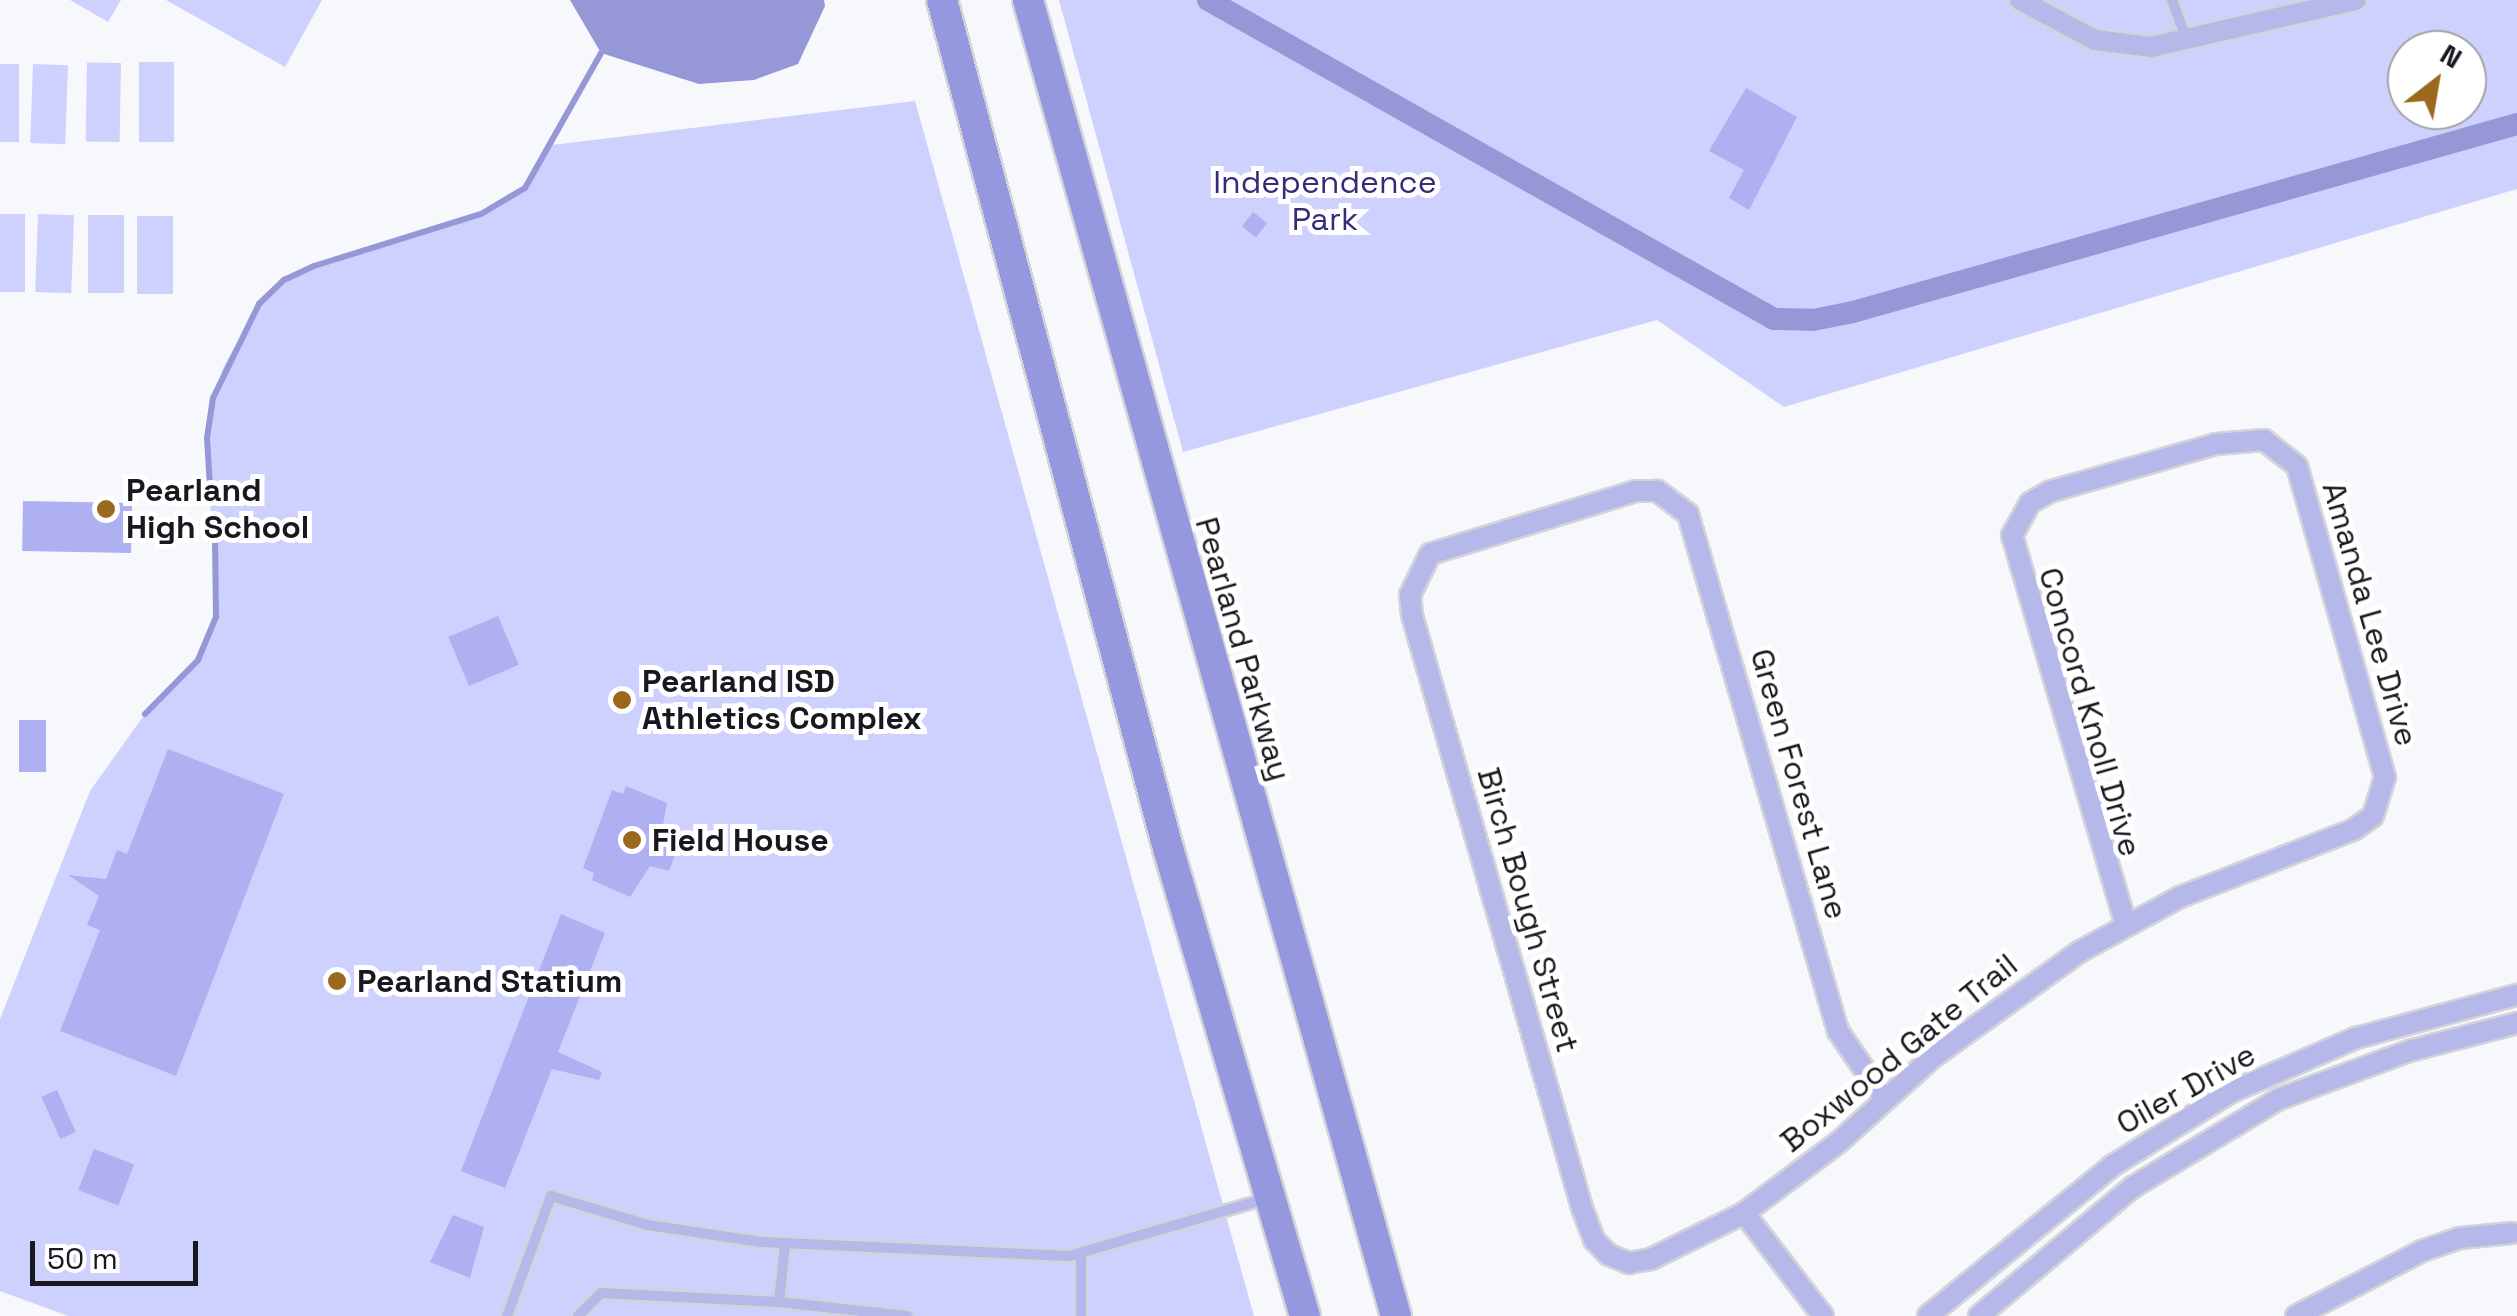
<!DOCTYPE html>
<html>
<head>
<meta charset="utf-8">
<style>
  body { margin:0 }
  #map { position:relative; width:2517px; height:1316px; overflow:hidden; background:#f7f8fc; font-family:"Space Grotesk",sans-serif }
  div>[style] { position:absolute }
  .green>* { inset:0; background:#ced0fd; transform-origin:0 0 }
  .water>* { inset:0; background:#9597d7 }
  .stream>* { height:6px; margin:-3px; padding:0 3px; transform-origin:3px; border-radius:3px; background:#9597d7 }
  .canal>* { height:22px; margin:-11px; padding:0 11px; transform-origin:11px; border-radius:11px; background:#9597d7 }
  .building>* { inset:0; background:#aeb0f2; transform-origin:0 0 }
  .roads { filter:drop-shadow(2px 0 #d3d4d9) drop-shadow(-2px 0 #d3d4d9) drop-shadow(0 2px #d3d4d9) drop-shadow(0 -2px #d3d4d9) }
  .lane>* { height:10px; margin:-5px; padding:0 5px; transform-origin:5px; border-radius:5px; background:#b5b8e9 }
  .street>* { height:20px; margin:-10px; padding:0 10px; transform-origin:10px; border-radius:10px; background:#b5b8e9 }
  .secondary>* { height:30px; margin:-15px; padding:0 15px; transform-origin:15px; border-radius:15px; background:#9597df }
  .dots>* { width:28px; height:28px; translate:-50% -50%; box-sizing:border-box; border:5px solid #fff; border-radius:50% }
  span { translate:-50% -50%; white-space:nowrap; text-align:center; line-height:1.15; -webkit-text-stroke:10px #fff; paint-order:stroke }
  .park-label { font-size:32px; color:#332c77 }
  .poi-label { font-size:32px; color:#18181f; font-weight:700 }
  .left { translate:0 -50%; text-align:left }
  .street-label { font-size:32px; color:#18181f }
  .north { position:absolute; left:2387px; top:30px; width:100px; height:100px; box-sizing:border-box; background:#fff; border:2px solid #a3a3a5; border-radius:50%; rotate:31deg; font-size:28px; font-weight:700; line-height:40px; text-align:center; color:#18181f }
  .north::after { content:''; display:block; margin:auto; width:35px; height:45px; background:#9b691e; clip-path:polygon(50% 0,100% 100%,50% 72%,0 100%) }
  .scale { position:absolute; left:30px; top:1241px; width:168px; height:45px; box-sizing:border-box; border:5px solid #18181f; border-top:0; padding-left:12px; font-size:30px; line-height:35px; white-space:nowrap; color:#18181f; -webkit-text-stroke:8px #fff; paint-order:stroke }
</style>
</head>
<body>
<div id="map">
  <div class="green">
    <i style="clip-path:polygon(70px 0,121px 0,108px 22px)"></i>
    <i style="clip-path:polygon(166px 0,322px 0,285px 67px)"></i>
    <i style="clip-path:polygon(evenodd,1059px 0,2517px 0,2517px 189px,1784px 407px,1657px 320px,1183px 452px,1059px 0,2407px 50px,2467px 50px,2467px 110px,2407px 110px,2407px 50px)"></i>
    <i style="left:139px;top:62px;width:35px;height:80px"></i>
    <i style="left:121px;top:63px;width:79px;height:34px;rotate:91deg"></i>
    <i style="left:0;top:64px;width:19px;height:78px"></i>
    <i style="left:33px;top:64px;width:35px;height:79px;rotate:2deg"></i>
    <i style="clip-path:polygon(915px 101px,1254px 1316px,68px 1316px,0 1291px,0 1019px,90px 791px,145px 714px,198px 660px,216px 617px,207px 438px,223px 368px,259px 304px,284px 280px,314px 266px,481px 214px,525px 188px,552px 145px)"></i>
    <i style="left:0;top:214px;width:25px;height:78px"></i>
    <i style="left:38px;top:214px;width:36px;height:78px;rotate:2deg"></i>
    <i style="left:88px;top:215px;width:36px;height:78px"></i>
    <i style="left:137px;top:216px;width:36px;height:78px"></i>
  </div>
  <div class="water">
    <i style="clip-path:polygon(570px 0,824px 0,825px 6px,798px 64px,754px 80px,699px 84px,601px 53px)"></i>
  </div>
  <div class="stream">
    <i style="left:210px;top:487px;width:49px;rotate:-93.5deg"></i>
    <i style="left:207px;top:438px;width:40px;rotate:-81.5deg"></i>
    <i style="left:213px;top:398px;width:105px;rotate:-63.9deg"></i>
    <i style="left:259px;top:304px;width:35px;rotate:-44deg"></i>
    <i style="left:284px;top:280px;width:33px;rotate:-25deg"></i>
    <i style="left:314px;top:266px;width:175px;rotate:-17.3deg"></i>
    <i style="left:481px;top:214px;width:51px;rotate:-30.6deg"></i>
    <i style="left:525px;top:188px;width:155px;rotate:-60.6deg"></i>
    <i style="left:145px;top:714px;width:76px;rotate:-45.5deg"></i>
    <i style="left:198px;top:660px;width:47px;rotate:-67.3deg"></i>
    <i style="left:216px;top:617px;width:86px;rotate:-90.7deg"></i>
  </div>
  <div class="canal">
    <i style="left:1208px;top:0;width:650px;rotate:29.41deg"></i>
    <i style="left:1774px;top:319px;width:39px;rotate:1deg"></i>
    <i style="left:1813px;top:320px;width:41px;rotate:-11.3deg"></i>
    <i style="left:1853px;top:312px;width:690px;rotate:-15.81deg"></i>
  </div>
  <div class="building">
    <i style="clip-path:polygon(1746px 88px,1797px 117px,1749px 210px,1729px 198px,1744px 170px,1709px 151px)"></i>
    <i style="left:1253px;top:212px;width:18px;height:18px;rotate:38deg"></i>
    <i style="left:23px;top:501px;width:109px;height:50px;rotate:1deg"></i>
    <i style="left:498px;top:616px;width:53px;height:54px;rotate:67deg"></i>
    <i style="left:46px;top:720px;width:52px;height:27px;rotate:90deg"></i>
    <i style="clip-path:polygon(168px 749px,284px 794px,176px 1076px,60px 1031px,100px 930px,87px 925px,99px 896px,68px 875px,106px 879px,117px 850px,127px 854px)"></i>
    <i style="clip-path:polygon(626px 786px,667px 803px,661px 836px,679px 844px,669px 871px,650px 866px,630px 897px,592px 880px,594px 873px,583px 868px,612px 790px,623px 794px)"></i>
    <i style="clip-path:polygon(561px 914px,605px 933px,558px 1052px,602px 1072px,599px 1080px,552px 1069px,505px 1188px,461px 1171px)"></i>
    <i style="left:57px;top:1090px;width:46px;height:17px;rotate:66deg"></i>
    <i style="left:94px;top:1149px;width:43px;height:44px;rotate:21deg"></i>
    <i style="clip-path:polygon(453px 1215px,484px 1227px,470px 1278px,430px 1262px)"></i>
  </div>
  <div class="roads">
    <div class="lane">
      <i style="left:2172px;top:0;width:40px;rotate:69.8deg"></i>
      <i style="left:1081px;top:1254px;width:62px;rotate:90deg"></i>
      <i style="left:779px;top:1302px;width:129px;rotate:6.2deg"></i>
      <i style="left:507px;top:1316px;width:128px;rotate:-69.9deg"></i>
      <i style="left:551px;top:1196px;width:101px;rotate:16.6deg"></i>
      <i style="left:648px;top:1225px;width:114px;rotate:8.6deg"></i>
      <i style="left:761px;top:1242px;width:308px;rotate:2.6deg"></i>
      <i style="left:1069px;top:1256px;width:207px;rotate:-16.2deg"></i>
      <i style="left:578px;top:1316px;width:33px;rotate:-45deg"></i>
      <i style="left:601px;top:1293px;width:178px;rotate:2.9deg"></i>
      <i style="left:779px;top:1302px;width:58px;rotate:-84.1deg"></i>
    </div>
    <div class="street">
      <i style="left:2020px;top:0;width:85px;rotate:28.1deg"></i>
      <i style="left:2095px;top:40px;width:56px;rotate:7.1deg"></i>
      <i style="left:2151px;top:47px;width:210px;rotate:-12.9deg"></i>
      <i style="left:1883px;top:1097px;width:80px;rotate:-124.3deg"></i>
      <i style="left:1838px;top:1031px;width:538px;rotate:-106.18deg"></i>
      <i style="left:1688px;top:514px;width:39px;rotate:-143deg"></i>
      <i style="left:1657px;top:491px;width:21px;rotate:180deg"></i>
      <i style="left:1636px;top:491px;width:215px;rotate:163deg"></i>
      <i style="left:1430px;top:554px;width:46px;rotate:116deg"></i>
      <i style="left:1410px;top:595px;width:20px;rotate:84deg"></i>
      <i style="left:1412px;top:615px;width:617px;rotate:74deg"></i>
      <i style="left:1582px;top:1208px;width:34px;rotate:69deg"></i>
      <i style="left:1594px;top:1240px;width:21px;rotate:45deg"></i>
      <i style="left:1609px;top:1255px;width:22px;rotate:22deg"></i>
      <i style="left:1629px;top:1263px;width:22px;rotate:-10deg"></i>
      <i style="left:1651px;top:1259px;width:104px;rotate:-26.3deg"></i>
      <i style="left:1744px;top:1213px;width:119px;rotate:-36.8deg"></i>
      <i style="left:1839px;top:1142px;width:127px;rotate:-42.1deg"></i>
      <i style="left:1933px;top:1057px;width:180px;rotate:-35.7deg"></i>
      <i style="left:2079px;top:952px;width:115px;rotate:-28.6deg"></i>
      <i style="left:2180px;top:897px;width:186px;rotate:-21.2deg"></i>
      <i style="left:2353px;top:830px;width:24px;rotate:-35deg"></i>
      <i style="left:2373px;top:816px;width:41px;rotate:-72.9deg"></i>
      <i style="left:2385px;top:777px;width:323px;rotate:-105.8deg"></i>
      <i style="left:2297px;top:466px;width:42px;rotate:-141.8deg"></i>
      <i style="left:2264px;top:440px;width:48px;rotate:175.2deg"></i>
      <i style="left:2216px;top:444px;width:174px;rotate:164deg"></i>
      <i style="left:2049px;top:492px;width:22px;rotate:150deg"></i>
      <i style="left:2030px;top:503px;width:37px;rotate:119deg"></i>
      <i style="left:2012px;top:535px;width:405px;rotate:73.7deg"></i>
      <i style="left:1744px;top:1213px;width:130px;rotate:52.5deg"></i>
      <i style="left:1928px;top:1316px;width:237px;rotate:-39.2deg"></i>
      <i style="left:2112px;top:1166px;width:140px;rotate:-31.9deg"></i>
      <i style="left:2231px;top:1092px;width:136px;rotate:-23.4deg"></i>
      <i style="left:2356px;top:1038px;width:167px;rotate:-15deg"></i>
      <i style="left:1979px;top:1316px;width:201px;rotate:-40deg"></i>
      <i style="left:2133px;top:1187px;width:170px;rotate:-31.1deg"></i>
      <i style="left:2279px;top:1099px;width:139px;rotate:-20.3deg"></i>
      <i style="left:2409px;top:1051px;width:112px;rotate:-14.5deg"></i>
      <i style="left:2296px;top:1316px;width:142px;rotate:-27.3deg"></i>
      <i style="left:2422px;top:1251px;width:40px;rotate:-18.9deg"></i>
      <i style="left:2460px;top:1238px;width:52px;rotate:-5.5deg"></i>
    </div>
    <div class="secondary">
      <i style="left:942px;top:0;width:878px;rotate:75.08deg"></i>
      <i style="left:1168px;top:848px;width:488px;rotate:73.7deg"></i>
      <i style="left:1028px;top:0;width:1366px;rotate:74.38deg"></i>
    </div>
  </div>
  <div class="dots">
    <i style="left:106px;top:509px;background:#9b691e"></i>
    <i style="left:622px;top:700px;background:#9b691e"></i>
    <i style="left:632px;top:840px;background:#9b691e"></i>
    <i style="left:337px;top:981px;background:#9b691e"></i>
  </div>
  <div class="park-label">
    <span style="left:1325px;top:201px">Independence<br>Park</span>
  </div>
  <div class="poi-label">
    <span class="left" style="left:126px;top:509px">Pearland<br>High School</span>
    <span class="left" style="left:642px;top:700px">Pearland ISD<br>Athletics Complex</span>
    <span class="left" style="left:652px;top:840px">Field House</span>
    <span class="left" style="left:357px;top:981px">Pearland Statium</span>
  </div>
  <div class="street-label">
    <span style="left:2370px;top:614px;rotate:74deg">Amanda Lee Drive</span>
    <span style="left:1243px;top:649px;rotate:74deg">Pearland Parkway</span>
    <span style="left:2090px;top:712px;rotate:74deg">Concord Knoll Drive</span>
    <span style="left:1799px;top:784px;rotate:74deg">Green Forest Lane</span>
    <span style="left:1528px;top:910px;rotate:74deg">Birch Bough Street</span>
    <span style="left:1899px;top:1053px;rotate:-39deg">Boxwood Gate Trail</span>
    <span style="left:2186px;top:1089px;rotate:-29deg">Oiler Drive</span>
  </div>
  <div class="north">N</div>
  <div class="scale">50 m</div>
</div>
</body>
</html>
